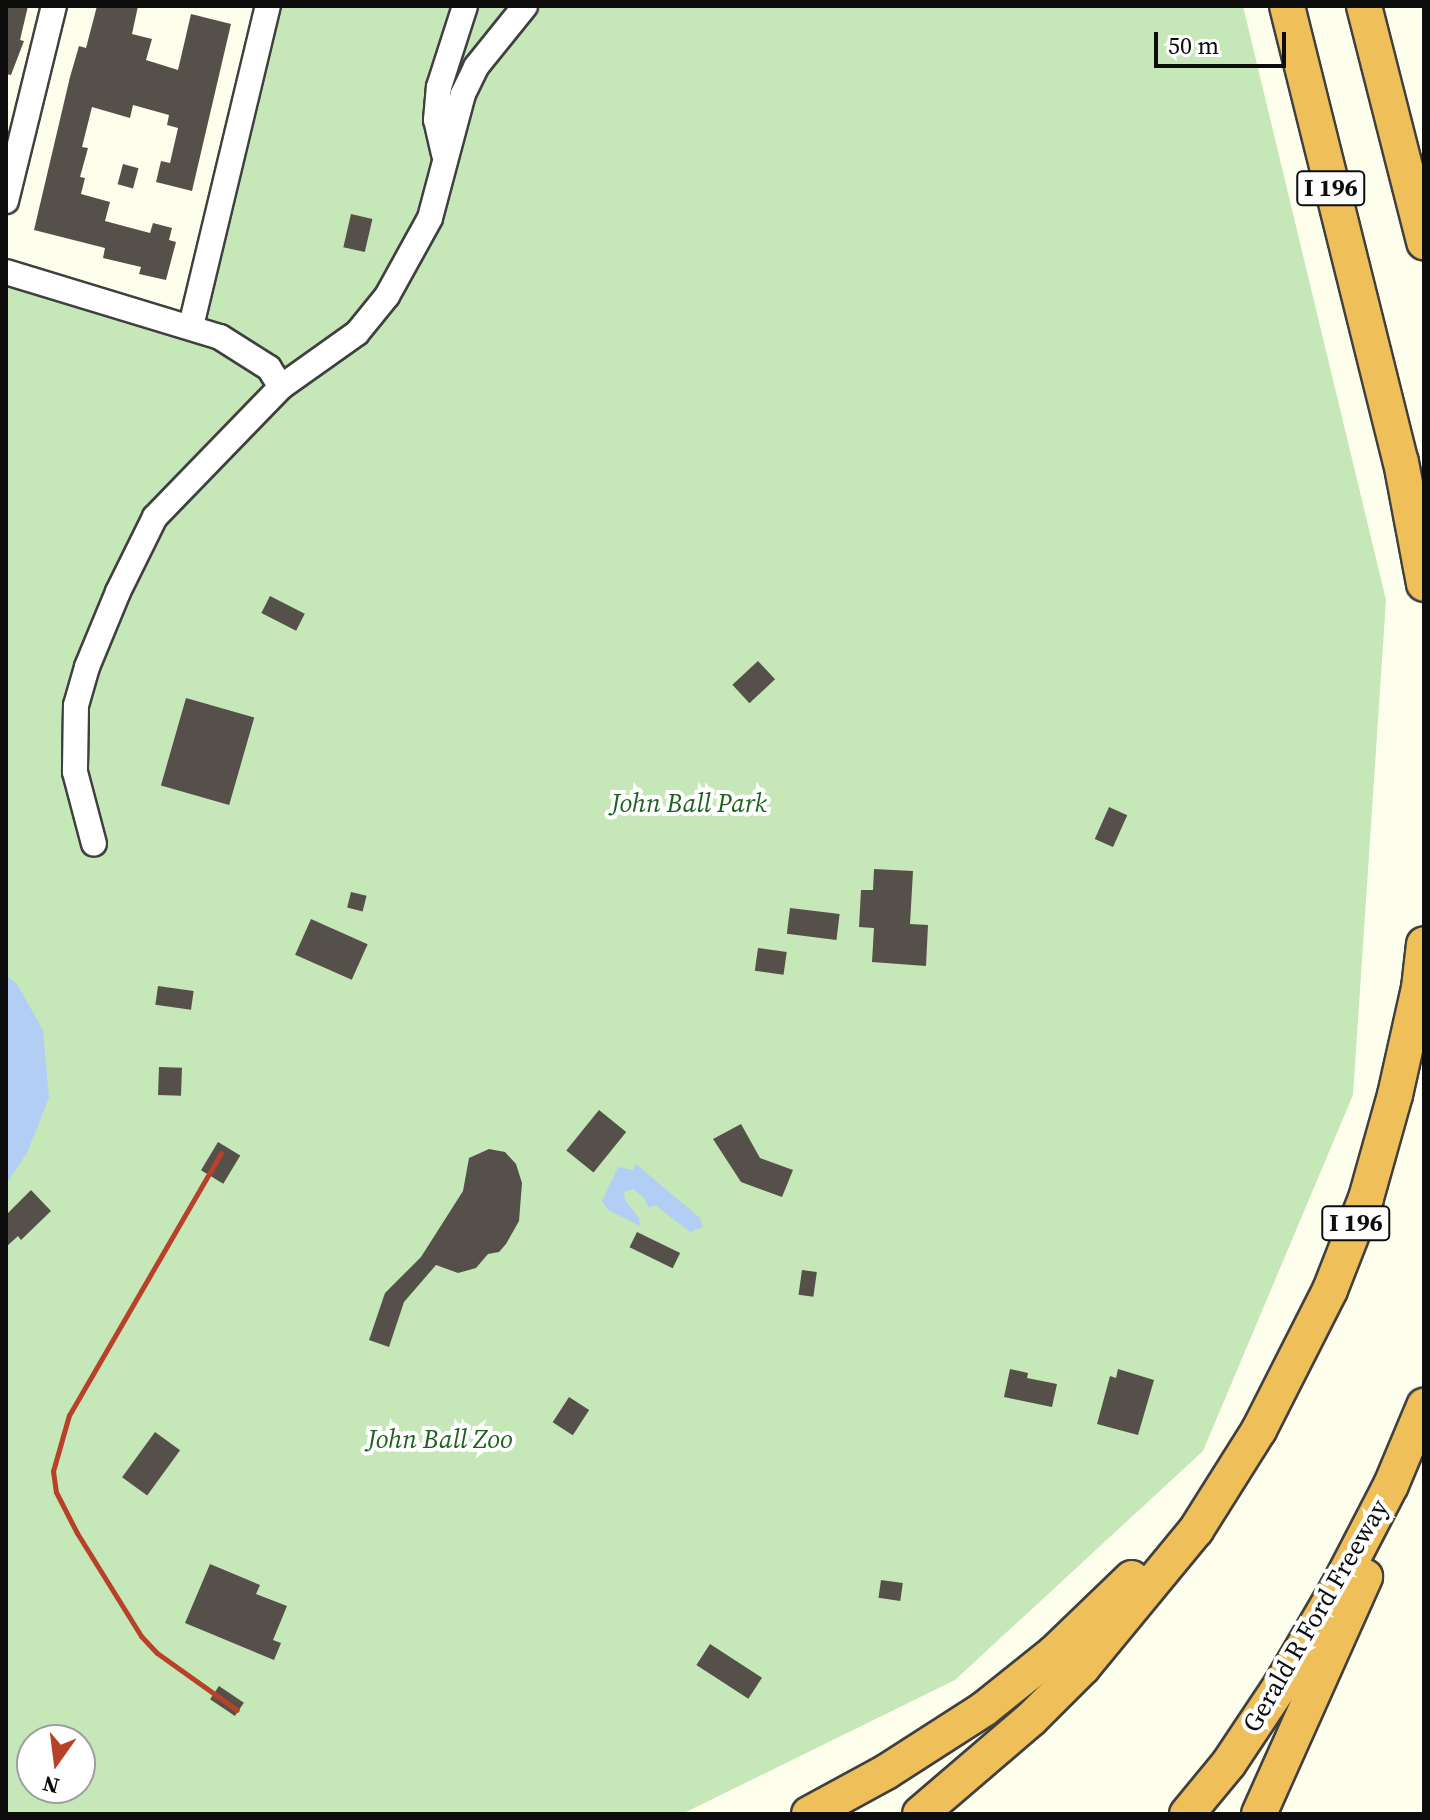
<!DOCTYPE html>
<html>
<head>
<meta charset="utf-8">
<style>
  body { margin:0 }
  #map { position:relative; width:1430px; height:1820px; overflow:hidden; background:#fefeed; font-family:"Source Serif 4",serif }
  div>[style] { position:absolute }
  .green>* { inset:0; background:#c6e7b8 }
  .water>* { inset:0; background:#b3cef4 }
  .building>* { inset:0; background:#555049; transform-origin:0 0 }
  .roads { filter:drop-shadow(2px 0 #404040) drop-shadow(-2px 0 #404040) drop-shadow(0 2px #404040) drop-shadow(0 -2px #404040) }
  .minor>* { height:24px; margin:-12px; padding:0 12px; transform-origin:12px; border-radius:12px; background:#fff }
  .highway>* { height:34px; margin:-17px; padding:0 17px; transform-origin:17px; border-radius:17px; background:#efbf5a }
  .rail>* { height:5px; margin:-2.5px; padding:0 2.5px; transform-origin:2.5px; border-radius:2.5px; background:#b84229 }
  span { translate:-50% -50%; white-space:nowrap; text-align:center; line-height:1.15; -webkit-text-stroke:8px #fff; paint-order:stroke }
  .shield-label span { padding:2px 6px; background:#fff; border:2px solid; border-radius:6px; -webkit-text-stroke-width:0 }
  .shield-label { font-size:24px; color:#0d0d0d; font-weight:700 }
  .park-label { font-size:26px; color:#1f6220; font-style:italic }
  .street-label { font-size:26px; color:#0d0d0d }
  .frame { position:absolute; inset:0; border:8px solid #0d0d0d; pointer-events:none }
  .north { position:absolute; left:16px; top:1724px; width:80px; height:80px; box-sizing:border-box; background:#fff; border:2px solid #9e9e9e; border-radius:50%; rotate:194deg; font-size:22px; font-weight:700; line-height:32px; text-align:center; color:#0d0d0d }
  .north::after { content:''; display:block; margin:auto; width:28px; height:36px; background:#b84229; clip-path:polygon(50% 0,100% 100%,50% 72%,0 100%) }
  .scale { position:absolute; left:1154px; top:32px; width:132px; height:36px; box-sizing:border-box; border:4px solid #0d0d0d; border-top:0; padding-left:10px; font-size:24px; line-height:28px; white-space:nowrap; color:#0d0d0d; -webkit-text-stroke:6px #fff; paint-order:stroke }
</style>
</head>
<body>
<div id="map">
  <div class="green">
    <i style="clip-path:polygon(evenodd,268px 6px,1243px 6px,1386px 600px,1353px 1095px,1203px 1451px,955px 1680px,682px 1814px,6px 1814px,6px 272px,191px 326px,268px 6px,32px 1740px,80px 1740px,80px 1788px,32px 1788px,32px 1740px)"></i>
  </div>
  <div class="water">
    <i style="clip-path:polygon(6px 976px,17px 984px,43px 1030px,49px 1098px,27px 1153px,6px 1184px)"></i>
    <i style="clip-path:polygon(636px 1164px,700px 1218px,703px 1227px,690px 1232px,655px 1205px,649px 1208px,644px 1198px,633px 1189px,624px 1192px,625px 1200px,639px 1218px,640px 1226px,608px 1210px,602px 1201px,618px 1167px,633px 1170px)"></i>
  </div>
  <div class="building">
    <i style="clip-path:polygon(6px 6px,28px 6px,20px 40px,24px 41px,11px 75px,6px 74px)"></i>
    <i style="clip-path:polygon(97px 6px,138px 6px,132px 34px,152px 39px,146px 60px,178px 70px,191px 14px,231px 24px,192px 191px,156px 182px,161px 161px,170px 163px,178px 128px,167px 125px,169px 115px,133px 105px,130px 118px,92px 107px,82px 147px,88px 148px,80px 177px,85px 178px,81px 194px,110px 202px,105px 221px,150px 233px,153px 223px,172px 228px,169px 240px,176px 242px,166px 280px,139px 274px,141px 267px,103px 258px,105px 248px,34px 230px,70px 77px,79px 46px,86px 48px)"></i>
    <i style="left:123px;top:164px;width:16px;height:21px;rotate:15deg"></i>
    <i style="left:351px;top:214px;width:22px;height:34px;rotate:13deg"></i>
    <i style="left:270px;top:596px;width:39px;height:19px;rotate:27deg"></i>
    <i style="left:758px;top:661px;width:25px;height:35px;rotate:47deg"></i>
    <i style="left:186px;top:698px;width:71px;height:91px;rotate:16deg"></i>
    <i style="left:1109px;top:807px;width:20px;height:35px;rotate:24deg"></i>
    <i style="clip-path:polygon(874px 869px,913px 871px,910px 924px,928px 925px,926px 966px,872px 962px,874px 928px,859px 927px,861px 890px,873px 890px)"></i>
    <i style="left:351px;top:892px;width:16px;height:16px;rotate:14deg"></i>
    <i style="left:790px;top:908px;width:50px;height:26px;rotate:7deg"></i>
    <i style="left:311px;top:919px;width:62px;height:39px;rotate:24deg"></i>
    <i style="left:758px;top:948px;width:29px;height:23px;rotate:8deg"></i>
    <i style="left:158px;top:986px;width:36px;height:19px;rotate:8deg"></i>
    <i style="left:159px;top:1067px;width:23px;height:28px;rotate:2deg"></i>
    <i style="left:599px;top:1110px;width:35px;height:52px;rotate:39deg"></i>
    <i style="clip-path:polygon(741px 1124px,760px 1158px,793px 1170px,782px 1197px,741px 1182px,713px 1139px)"></i>
    <i style="left:218px;top:1142px;width:26px;height:33px;rotate:31deg"></i>
    <i style="clip-path:polygon(489px 1149px,505px 1152px,516px 1164px,522px 1183px,519px 1221px,506px 1244px,499px 1252px,488px 1254px,476px 1268px,458px 1273px,436px 1265px,404px 1302px,389px 1347px,369px 1340px,385px 1293px,421px 1257px,463px 1191px,469px 1158px)"></i>
    <i style="clip-path:polygon(31px 1190px,51px 1211px,21px 1240px,18px 1236px,6px 1247px,6px 1215px)"></i>
    <i style="left:637px;top:1232px;width:48px;height:17px;rotate:26deg"></i>
    <i style="left:802px;top:1270px;width:15px;height:25px;rotate:8deg"></i>
    <i style="clip-path:polygon(1010px 1369px,1028px 1373px,1027px 1378px,1057px 1384px,1052px 1407px,1004px 1397px)"></i>
    <i style="clip-path:polygon(1118px 1369px,1154px 1380px,1138px 1435px,1097px 1424px,1110px 1376px,1116px 1378px)"></i>
    <i style="left:569px;top:1397px;width:24px;height:30px;rotate:33deg"></i>
    <i style="left:155px;top:1432px;width:31px;height:56px;rotate:36deg"></i>
    <i style="clip-path:polygon(210px 1564px,260px 1585px,256px 1594px,287px 1606px,273px 1640px,281px 1643px,274px 1660px,185px 1623px)"></i>
    <i style="left:881px;top:1580px;width:22px;height:18px;rotate:8deg"></i>
    <i style="left:710px;top:1644px;width:62px;height:25px;rotate:33deg"></i>
    <i style="left:219px;top:1686px;width:30px;height:16px;rotate:34deg"></i>
  </div>
  <div class="roads">
    <div class="minor">
      <i style="left:444px;top:154px;width:35px;rotate:-103deg"></i>
      <i style="left:436px;top:120px;width:33px;rotate:-85deg"></i>
      <i style="left:439px;top:87px;width:85px;rotate:-72.2deg"></i>
      <i style="left:6px;top:201px;width:201px;rotate:-76.2deg"></i>
      <i style="left:6px;top:272px;width:224px;rotate:16.9deg"></i>
      <i style="left:220px;top:337px;width:58px;rotate:32.3deg"></i>
      <i style="left:269px;top:368px;width:22px;rotate:58deg"></i>
      <i style="left:281px;top:387px;width:181px;rotate:134.1deg"></i>
      <i style="left:155px;top:517px;width:84px;rotate:116.3deg"></i>
      <i style="left:118px;top:592px;width:81px;rotate:112.5deg"></i>
      <i style="left:87px;top:667px;width:40px;rotate:106deg"></i>
      <i style="left:76px;top:705px;width:67px;rotate:90.9deg"></i>
      <i style="left:75px;top:772px;width:74px;rotate:75.2deg"></i>
      <i style="left:191px;top:326px;width:329px;rotate:-76.5deg"></i>
      <i style="left:281px;top:387px;width:93px;rotate:-35.4deg"></i>
      <i style="left:357px;top:333px;width:48px;rotate:-51deg"></i>
      <i style="left:387px;top:296px;width:89px;rotate:-61.1deg"></i>
      <i style="left:430px;top:218px;width:128px;rotate:-75.1deg"></i>
      <i style="left:463px;top:94px;width:30px;rotate:-64deg"></i>
      <i style="left:476px;top:67px;width:78px;rotate:-51.2deg"></i>
    </div>
    <div class="highway">
      <i style="left:1287px;top:6px;width:470px;rotate:76deg"></i>
      <i style="left:1401px;top:462px;width:124px;rotate:79.3deg"></i>
      <i style="left:1364px;top:6px;width:244px;rotate:75.7deg"></i>
      <i style="left:809px;top:1814px;width:88px;rotate:-28.6deg"></i>
      <i style="left:886px;top:1772px;width:117px;rotate:-32.7deg"></i>
      <i style="left:984px;top:1709px;width:90px;rotate:-38.7deg"></i>
      <i style="left:1054px;top:1653px;width:108px;rotate:-43.9deg"></i>
      <i style="left:920px;top:1814px;width:146px;rotate:-40.6deg"></i>
      <i style="left:1031px;top:1719px;width:74px;rotate:-45deg"></i>
      <i style="left:1083px;top:1667px;width:178px;rotate:-50.5deg"></i>
      <i style="left:1196px;top:1530px;width:118px;rotate:-57.8deg"></i>
      <i style="left:1259px;top:1430px;width:157px;rotate:-63.1deg"></i>
      <i style="left:1330px;top:1290px;width:99px;rotate:-68.6deg"></i>
      <i style="left:1366px;top:1198px;width:107px;rotate:-74.3deg"></i>
      <i style="left:1395px;top:1095px;width:110px;rotate:-77.4deg"></i>
      <i style="left:1419px;top:988px;width:44px;rotate:-83.5deg"></i>
      <i style="left:1187px;top:1814px;width:66px;rotate:-50.5deg"></i>
      <i style="left:1229px;top:1763px;width:94px;rotate:-56.3deg"></i>
      <i style="left:1281px;top:1685px;width:111px;rotate:-59.7deg"></i>
      <i style="left:1337px;top:1589px;width:117px;rotate:-62.6deg"></i>
      <i style="left:1391px;top:1485px;width:86px;rotate:-67.3deg"></i>
      <i style="left:1259px;top:1814px;width:260px;rotate:-65.9deg"></i>
    </div>
  </div>
  <div class="rail">
    <i style="left:221px;top:1153px;width:303px;rotate:120.1deg"></i>
    <i style="left:69px;top:1415px;width:58px;rotate:105.9deg"></i>
    <i style="left:53px;top:1471px;width:21px;rotate:82deg"></i>
    <i style="left:56px;top:1492px;width:46px;rotate:62.9deg"></i>
    <i style="left:77px;top:1533px;width:121px;rotate:58.1deg"></i>
    <i style="left:141px;top:1636px;width:23px;rotate:47deg"></i>
    <i style="left:157px;top:1653px;width:98px;rotate:35.5deg"></i>
  </div>
  <div class="shield-label">
    <span style="left:1331px;top:188px">I 196</span>
    <span style="left:1356px;top:1223px">I 196</span>
  </div>
  <div class="park-label">
    <span style="left:689px;top:804px">John Ball Park</span>
    <span style="left:440px;top:1440px">John Ball Zoo</span>
  </div>
  <div class="street-label">
    <span style="left:1316px;top:1616px;rotate:-60deg">Gerald R Ford Freeway</span>
  </div>
  <div class="frame"></div>
  <div class="north">N</div>
  <div class="scale">50 m</div>
</div>
</body>
</html>
